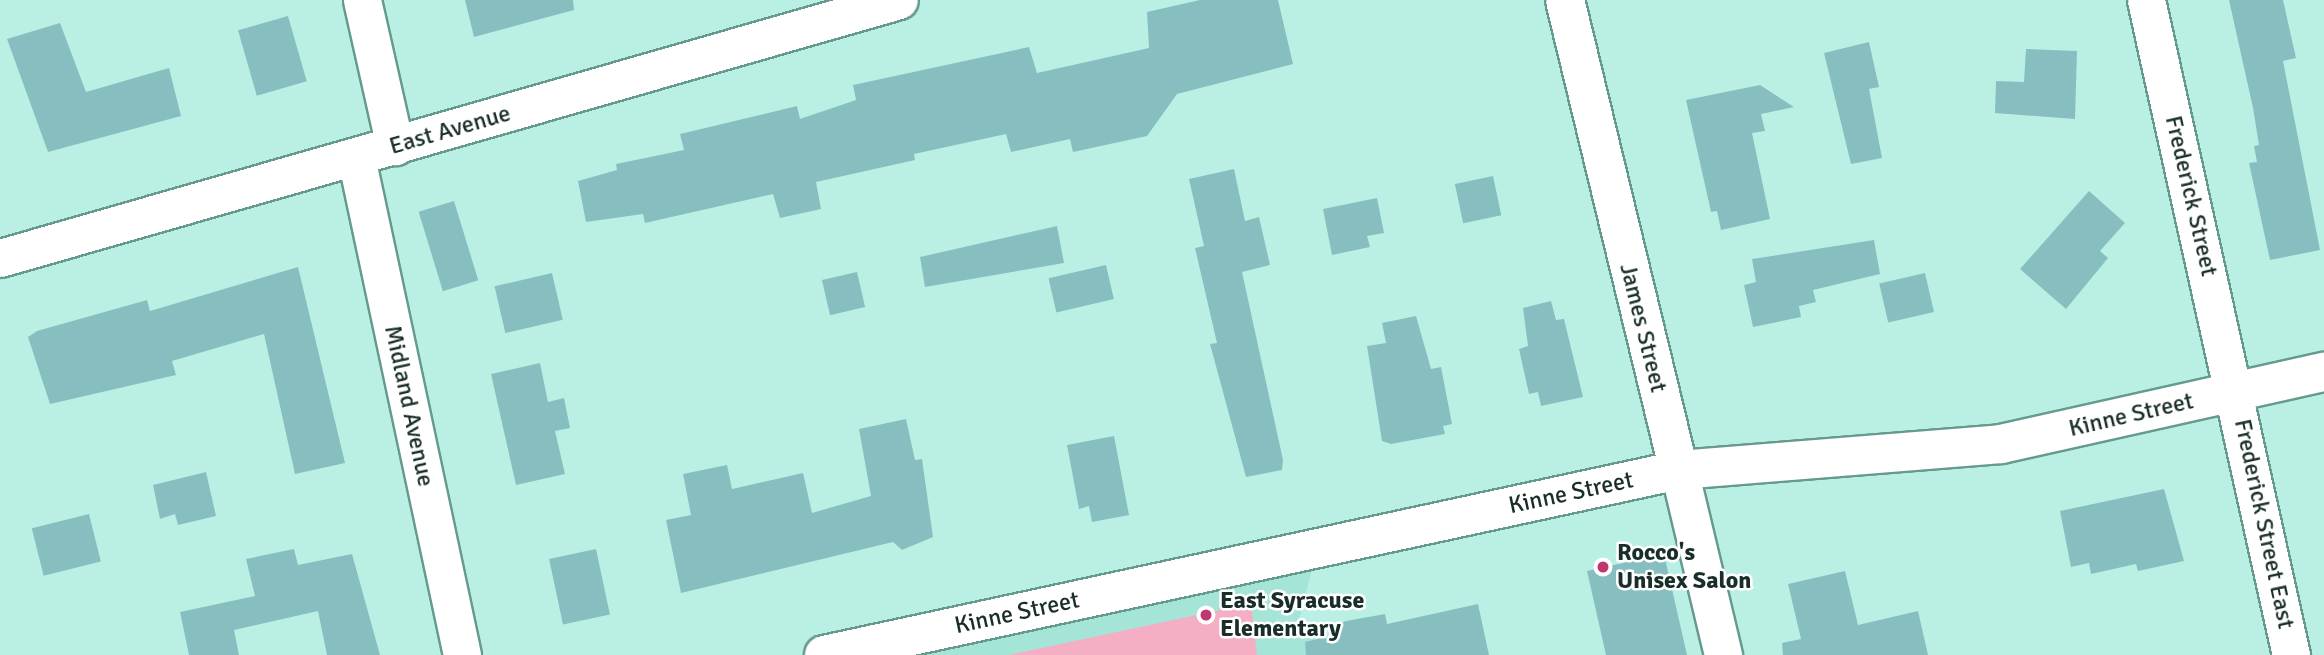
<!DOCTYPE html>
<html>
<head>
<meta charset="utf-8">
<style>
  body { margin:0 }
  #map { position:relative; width:2324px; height:655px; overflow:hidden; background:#baf0e4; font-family:Signika,sans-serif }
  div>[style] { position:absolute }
  .built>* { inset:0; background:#a5e5d7 }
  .green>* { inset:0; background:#f5afc4 }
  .building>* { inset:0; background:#87bfc1; transform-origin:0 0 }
  .roads { filter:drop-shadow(2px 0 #669a8f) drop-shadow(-2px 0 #669a8f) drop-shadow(0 2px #669a8f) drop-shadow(0 -2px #669a8f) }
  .minor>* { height:37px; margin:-18.5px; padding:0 18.5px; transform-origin:18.5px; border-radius:18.5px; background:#fff }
  .tertiary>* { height:38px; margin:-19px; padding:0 19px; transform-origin:19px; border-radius:19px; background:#fff }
  .dots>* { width:19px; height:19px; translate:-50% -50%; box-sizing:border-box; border:4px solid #fff; border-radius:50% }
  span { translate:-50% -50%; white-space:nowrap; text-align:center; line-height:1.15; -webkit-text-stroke:5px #fff; paint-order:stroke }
  .street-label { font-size:24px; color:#192e2a }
  .poi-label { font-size:24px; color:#192e2a; font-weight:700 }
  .left { translate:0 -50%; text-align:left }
</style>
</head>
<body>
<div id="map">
  <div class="built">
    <i style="clip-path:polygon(1312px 569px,1298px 624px,1326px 637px,1325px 655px,917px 655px)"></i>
  </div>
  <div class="green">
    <i style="clip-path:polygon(1251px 604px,1257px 655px,1009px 655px,1234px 607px)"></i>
  </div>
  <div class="building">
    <i style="clip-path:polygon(465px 0,573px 0,574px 10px,474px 37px)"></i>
    <i style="clip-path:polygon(1200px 0,1278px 0,1293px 64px,1177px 94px,1147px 136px,1073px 152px,1070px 139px,1011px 152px,1006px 134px,914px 154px,915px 160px,816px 182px,821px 209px,780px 218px,773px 194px,645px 223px,643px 214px,586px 222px,578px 181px,617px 170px,616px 164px,684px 150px,680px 134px,797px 106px,800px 119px,856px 100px,853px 85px,1029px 47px,1037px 73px,1149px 48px,1147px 12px)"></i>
    <i style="clip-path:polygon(2229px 0,2283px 0,2296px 58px,2283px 61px,2320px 250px,2270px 260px,2249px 163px,2257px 162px,2254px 146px,2259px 145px,2253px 108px)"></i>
    <i style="left:288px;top:16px;width:68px;height:52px;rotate:74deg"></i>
    <i style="clip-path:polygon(60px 23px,86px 92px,169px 68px,181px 116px,48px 152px,7px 39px)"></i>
    <i style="clip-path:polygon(1869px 42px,1879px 87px,1869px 89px,1882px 158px,1851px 164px,1824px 53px)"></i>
    <i style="clip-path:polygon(2026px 49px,2077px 51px,2075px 119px,1995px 113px,1996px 81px,2024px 82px)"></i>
    <i style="clip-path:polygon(1760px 85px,1794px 107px,1761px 114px,1765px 131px,1752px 133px,1770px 219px,1721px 230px,1717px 211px,1711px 212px,1686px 100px)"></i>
    <i style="clip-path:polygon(1234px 169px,1245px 221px,1259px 217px,1270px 265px,1242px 272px,1283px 460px,1282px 470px,1246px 477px,1210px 344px,1217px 343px,1195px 248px,1204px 246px,1189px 179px)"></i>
    <i style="left:1493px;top:176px;width:40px;height:39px;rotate:78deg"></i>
    <i style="clip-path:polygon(2089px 191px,2125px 223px,2100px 251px,2108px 258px,2066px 309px,2020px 269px)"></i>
    <i style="clip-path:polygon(1377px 198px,1384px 233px,1367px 236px,1370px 247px,1332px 255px,1323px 209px)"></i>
    <i style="left:454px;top:201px;width:83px;height:37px;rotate:73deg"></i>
    <i style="clip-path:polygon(1057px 226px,1064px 263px,925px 287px,920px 257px)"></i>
    <i style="clip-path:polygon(1874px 240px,1880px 274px,1813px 290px,1816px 302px,1799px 306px,1801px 317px,1753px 327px,1744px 285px,1756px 282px,1752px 259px)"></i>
    <i style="left:1106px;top:265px;width:35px;height:59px;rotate:77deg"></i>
    <i style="clip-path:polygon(298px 267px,345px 463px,295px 474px,264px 334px,172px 361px,176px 375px,50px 404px,28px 337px,37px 331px,147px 300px,150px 311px)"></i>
    <i style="left:857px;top:272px;width:36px;height:36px;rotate:77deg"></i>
    <i style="left:552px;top:273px;width:48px;height:59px;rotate:77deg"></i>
    <i style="left:1925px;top:273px;width:40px;height:47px;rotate:77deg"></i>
    <i style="clip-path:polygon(1551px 301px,1556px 320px,1564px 319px,1583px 397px,1541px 406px,1538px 392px,1529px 394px,1519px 349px,1528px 346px,1523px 308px)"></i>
    <i style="clip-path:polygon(1416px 316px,1431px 369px,1441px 367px,1452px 424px,1443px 426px,1445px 434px,1391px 444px,1382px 441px,1367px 346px,1386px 343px,1382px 323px)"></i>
    <i style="clip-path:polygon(540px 363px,548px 402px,564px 398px,570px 428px,555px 431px,565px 474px,516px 485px,491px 374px)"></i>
    <i style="clip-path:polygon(906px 419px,915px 460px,922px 459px,933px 537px,902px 550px,893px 542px,681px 593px,666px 520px,691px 515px,683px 474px,727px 465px,732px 489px,803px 473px,812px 513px,871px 496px,859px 429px)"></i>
    <i style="clip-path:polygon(1114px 436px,1129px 515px,1092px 522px,1089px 506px,1079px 509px,1067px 445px)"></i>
    <i style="clip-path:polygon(206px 472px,216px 516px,178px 525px,175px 514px,160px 519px,153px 485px)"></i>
    <i style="clip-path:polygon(2164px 489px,2184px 561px,2138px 571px,2136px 564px,2091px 574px,2089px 563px,2071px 567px,2060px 511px)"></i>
    <i style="left:89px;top:514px;width:49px;height:59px;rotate:76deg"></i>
    <i style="clip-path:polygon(294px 549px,298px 565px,352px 554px,380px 655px,327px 655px,318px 611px,234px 630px,239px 655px,189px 655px,180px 612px,255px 596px,246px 559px)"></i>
    <i style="left:596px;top:549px;width:67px;height:48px;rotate:78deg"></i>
    <i style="clip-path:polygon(1664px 554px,1687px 655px,1606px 655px,1587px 571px)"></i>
    <i style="clip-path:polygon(1845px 571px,1858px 625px,1918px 611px,1928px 655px,1783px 655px,1782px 643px,1801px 639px,1788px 584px)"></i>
    <i style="clip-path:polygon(1478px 604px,1489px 655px,1306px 655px,1305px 642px,1334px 635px,1332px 627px,1346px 621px,1385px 614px,1387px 624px)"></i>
  </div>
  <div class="roads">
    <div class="minor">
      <i style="left:362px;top:0;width:150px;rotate:77.3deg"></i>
      <i style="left:2146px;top:0;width:671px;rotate:77.52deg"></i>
      <i style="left:356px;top:157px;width:509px;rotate:77.98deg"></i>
      <i style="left:0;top:258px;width:935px;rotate:-16.01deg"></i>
      <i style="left:1679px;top:470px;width:190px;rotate:76.6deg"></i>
    </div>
    <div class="tertiary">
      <i style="left:1565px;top:0;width:484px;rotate:76.4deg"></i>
      <i style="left:824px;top:655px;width:875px;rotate:-12.21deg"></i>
      <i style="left:1679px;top:470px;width:323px;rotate:-4.6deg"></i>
      <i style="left:2001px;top:444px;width:331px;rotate:-12.6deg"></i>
    </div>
  </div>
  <div class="dots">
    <i style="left:1603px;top:567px;background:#c0366f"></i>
    <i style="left:1206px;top:615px;background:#c0366f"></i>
  </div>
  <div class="street-label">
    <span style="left:450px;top:130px;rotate:-16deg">East Avenue</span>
    <span style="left:2191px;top:196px;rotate:77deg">Frederick Street</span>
    <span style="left:1643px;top:328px;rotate:76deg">James Street</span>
    <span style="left:409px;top:406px;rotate:78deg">Midland Avenue</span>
    <span style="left:2131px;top:415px;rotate:-13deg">Kinne Street</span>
    <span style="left:1571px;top:493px;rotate:-12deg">Kinne Street</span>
    <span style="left:2264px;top:524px;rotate:78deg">Frederick Street East</span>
    <span style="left:1017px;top:613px;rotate:-12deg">Kinne Street</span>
  </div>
  <div class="poi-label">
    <span class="left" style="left:1617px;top:567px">Rocco's<br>Unisex Salon</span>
    <span class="left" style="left:1220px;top:615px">East Syracuse<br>Elementary</span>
  </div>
</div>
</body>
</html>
